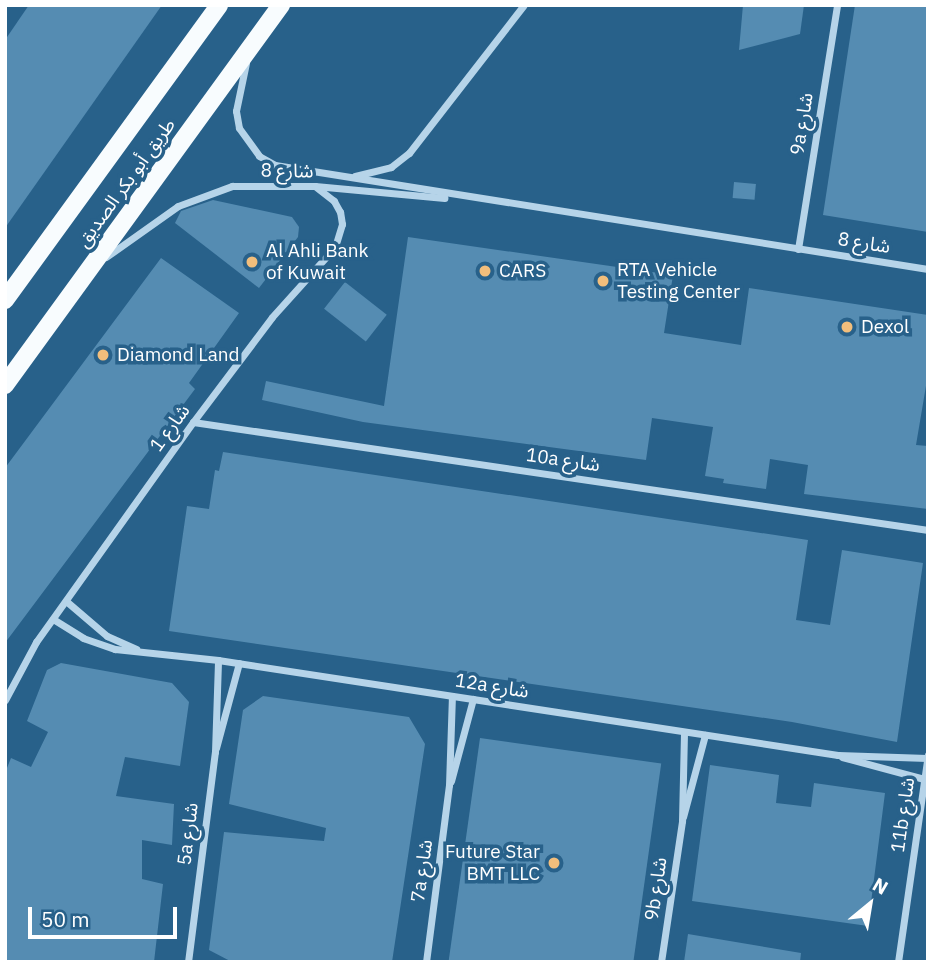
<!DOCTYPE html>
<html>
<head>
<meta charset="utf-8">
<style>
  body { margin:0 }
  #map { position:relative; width:933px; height:967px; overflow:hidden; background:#28618a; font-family:"IBM Plex Sans","Noto Sans Arabic",sans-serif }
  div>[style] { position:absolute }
  .building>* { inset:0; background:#558cb2; transform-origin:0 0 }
  .minor>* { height:7px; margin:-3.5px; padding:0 3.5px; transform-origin:3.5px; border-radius:3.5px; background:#b6d4e9 }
  .primary>* { height:18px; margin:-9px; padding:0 9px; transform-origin:9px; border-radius:9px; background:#f8fcfe }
  .dots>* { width:19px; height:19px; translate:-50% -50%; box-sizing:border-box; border:4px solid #28618a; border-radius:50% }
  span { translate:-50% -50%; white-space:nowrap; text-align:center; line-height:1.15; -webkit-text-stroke:7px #28618a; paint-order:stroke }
  .street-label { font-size:19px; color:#fff }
  .poi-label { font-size:19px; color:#fff }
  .left { translate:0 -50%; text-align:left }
  .right { translate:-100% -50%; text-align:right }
  .frame { position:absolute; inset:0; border:7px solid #fff; pointer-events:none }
  .north { position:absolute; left:835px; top:869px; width:70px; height:70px; -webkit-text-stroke:5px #28618a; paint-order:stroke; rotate:30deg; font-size:19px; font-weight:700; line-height:28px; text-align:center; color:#fff }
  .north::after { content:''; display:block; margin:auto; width:24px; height:32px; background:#fff; clip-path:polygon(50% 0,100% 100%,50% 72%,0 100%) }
  .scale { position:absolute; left:28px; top:907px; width:149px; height:32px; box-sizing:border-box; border:4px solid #fff; border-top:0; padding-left:9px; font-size:21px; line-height:24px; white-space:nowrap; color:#fff; -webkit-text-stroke:5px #28618a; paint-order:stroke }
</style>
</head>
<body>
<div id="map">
  <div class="building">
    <i style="clip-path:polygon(29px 5px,162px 5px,5px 228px,5px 40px)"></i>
    <i style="clip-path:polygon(743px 5px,804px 5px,800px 34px,739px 50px)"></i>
    <i style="clip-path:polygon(855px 5px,928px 5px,928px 232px,823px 215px)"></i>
    <i style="left:734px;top:182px;width:22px;height:16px;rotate:5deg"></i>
    <i style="clip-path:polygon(213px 200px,292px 217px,299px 227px,298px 237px,259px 288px,175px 223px,181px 211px)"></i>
    <i style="clip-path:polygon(408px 237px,673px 275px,664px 333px,741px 345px,749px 288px,928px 315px,928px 374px,916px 445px,928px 446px,928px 509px,804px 494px,808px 465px,770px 459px,766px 489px,723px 483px,724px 479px,705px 476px,713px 427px,652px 418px,646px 460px,363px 422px,262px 400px,266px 381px,384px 406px)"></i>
    <i style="clip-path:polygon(161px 258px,239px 313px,189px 383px,195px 389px,5px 643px,5px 468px)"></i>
    <i style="left:345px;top:282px;width:53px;height:34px;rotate:38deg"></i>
    <i style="clip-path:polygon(223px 452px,808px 540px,796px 620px,830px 625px,842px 550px,923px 563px,897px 742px,792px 722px,169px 631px,187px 506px,209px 509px,215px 470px,219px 471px)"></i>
    <i style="clip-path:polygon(61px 663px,172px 683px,189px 702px,180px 766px,125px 757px,116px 796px,174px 804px,172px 845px,142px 840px,142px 879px,163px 884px,154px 962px,5px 962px,5px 773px,11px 758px,31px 767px,48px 732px,27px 721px,47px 670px)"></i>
    <i style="clip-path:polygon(263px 696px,409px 717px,425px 744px,392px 962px,232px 962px,209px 950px,224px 832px,324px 841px,326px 828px,229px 804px,243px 710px)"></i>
    <i style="left:480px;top:738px;width:183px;height:226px;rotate:8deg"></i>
    <i style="clip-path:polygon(710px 765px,779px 775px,776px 803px,811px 807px,814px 783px,885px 793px,868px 926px,692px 901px)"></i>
    <i style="clip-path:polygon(688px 934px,801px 953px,800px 962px,684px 962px)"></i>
  </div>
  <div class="minor">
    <i style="left:246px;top:63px;width:49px;rotate:101.8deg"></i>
    <i style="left:236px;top:111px;width:17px;rotate:80deg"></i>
    <i style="left:239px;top:128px;width:34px;rotate:54deg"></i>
    <i style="left:259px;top:156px;width:18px;rotate:29deg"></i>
    <i style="left:275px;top:165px;width:661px;rotate:9.05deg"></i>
    <i style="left:355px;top:176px;width:37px;rotate:-14deg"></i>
    <i style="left:391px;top:167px;width:23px;rotate:-38deg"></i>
    <i style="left:409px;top:153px;width:187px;rotate:-52.2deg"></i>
    <i style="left:798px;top:249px;width:247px;rotate:-80.9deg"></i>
    <i style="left:106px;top:257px;width:88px;rotate:-35.3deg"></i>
    <i style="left:178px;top:206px;width:58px;rotate:-20.3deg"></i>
    <i style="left:232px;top:186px;width:83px"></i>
    <i style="left:315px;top:186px;width:130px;rotate:5.3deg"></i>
    <i style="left:193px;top:422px;width:743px;rotate:8.36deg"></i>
    <i style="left:66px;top:601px;width:54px;rotate:40.5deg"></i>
    <i style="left:107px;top:636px;width:32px;rotate:24deg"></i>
    <i style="left:53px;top:619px;width:36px;rotate:32deg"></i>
    <i style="left:83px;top:638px;width:34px;rotate:19deg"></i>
    <i style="left:115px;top:649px;width:104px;rotate:6.1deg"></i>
    <i style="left:218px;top:660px;width:627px;rotate:8.71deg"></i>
    <i style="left:838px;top:755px;width:89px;rotate:1.9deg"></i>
    <i style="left:5px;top:700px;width:66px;rotate:-61.9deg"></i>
    <i style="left:36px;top:642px;width:270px;rotate:-54.5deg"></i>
    <i style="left:193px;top:422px;width:131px;rotate:-53deg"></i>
    <i style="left:272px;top:317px;width:94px;rotate:-48deg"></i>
    <i style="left:335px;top:247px;width:24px;rotate:-73deg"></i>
    <i style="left:342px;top:224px;width:12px;rotate:-99deg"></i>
    <i style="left:340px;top:212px;width:13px;rotate:-119deg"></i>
    <i style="left:334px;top:201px;width:24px;rotate:-142deg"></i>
    <i style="left:216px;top:748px;width:88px;rotate:-74.9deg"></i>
    <i style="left:842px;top:757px;width:85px;rotate:15deg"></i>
    <i style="left:451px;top:781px;width:85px;rotate:-75deg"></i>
    <i style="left:683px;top:817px;width:85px;rotate:-75deg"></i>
    <i style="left:188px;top:962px;width:212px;rotate:-82.7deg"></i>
    <i style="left:215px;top:752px;width:92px;rotate:-88.1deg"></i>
    <i style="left:426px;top:962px;width:178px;rotate:-82.6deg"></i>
    <i style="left:449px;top:785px;width:89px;rotate:-88.1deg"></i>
    <i style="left:661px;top:962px;width:143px;rotate:-81.5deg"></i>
    <i style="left:682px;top:821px;width:89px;rotate:-88.7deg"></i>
    <i style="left:898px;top:962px;width:209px;rotate:-81.8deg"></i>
  </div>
  <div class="primary">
    <i style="left:5px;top:300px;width:364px;rotate:-54deg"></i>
    <i style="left:5px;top:385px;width:470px;rotate:-54deg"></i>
  </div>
  <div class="dots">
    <i style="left:252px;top:262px;background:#f1be7c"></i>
    <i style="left:485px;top:271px;background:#f1be7c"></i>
    <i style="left:603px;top:281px;background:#f1be7c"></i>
    <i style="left:847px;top:327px;background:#f1be7c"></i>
    <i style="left:103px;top:355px;background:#f1be7c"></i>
    <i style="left:554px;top:863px;background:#f1be7c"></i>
  </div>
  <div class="street-label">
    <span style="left:802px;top:124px;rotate:-81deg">9a شارع</span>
    <span style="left:287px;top:171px;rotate:1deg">شارع 8</span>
    <span style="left:126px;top:183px;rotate:-54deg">طريق أبو بكر الصديق</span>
    <span style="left:864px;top:243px;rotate:9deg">شارع 8</span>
    <span style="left:170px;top:428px;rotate:-54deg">شارع 1</span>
    <span style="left:563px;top:460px;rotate:8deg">10a شارع</span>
    <span style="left:492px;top:686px;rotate:9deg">12a شارع</span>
    <span style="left:903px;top:815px;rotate:-82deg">11b شارع</span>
    <span style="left:188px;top:834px;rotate:-83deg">5a شارع</span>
    <span style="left:422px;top:871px;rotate:-82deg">7a شارع</span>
    <span style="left:656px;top:889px;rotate:-82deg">9b شارع</span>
  </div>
  <div class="poi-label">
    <span class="left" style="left:266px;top:262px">Al Ahli Bank<br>of Kuwait</span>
    <span class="left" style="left:617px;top:281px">RTA Vehicle<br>Testing Center</span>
    <span class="left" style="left:499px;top:271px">CARS</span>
    <span class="left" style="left:861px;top:327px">Dexol</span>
    <span class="left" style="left:117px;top:355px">Diamond Land</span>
    <span class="right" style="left:540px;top:863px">Future Star<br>BMT LLC</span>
  </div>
  <div class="frame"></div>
  <div class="north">N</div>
  <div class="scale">50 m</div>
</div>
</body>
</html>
